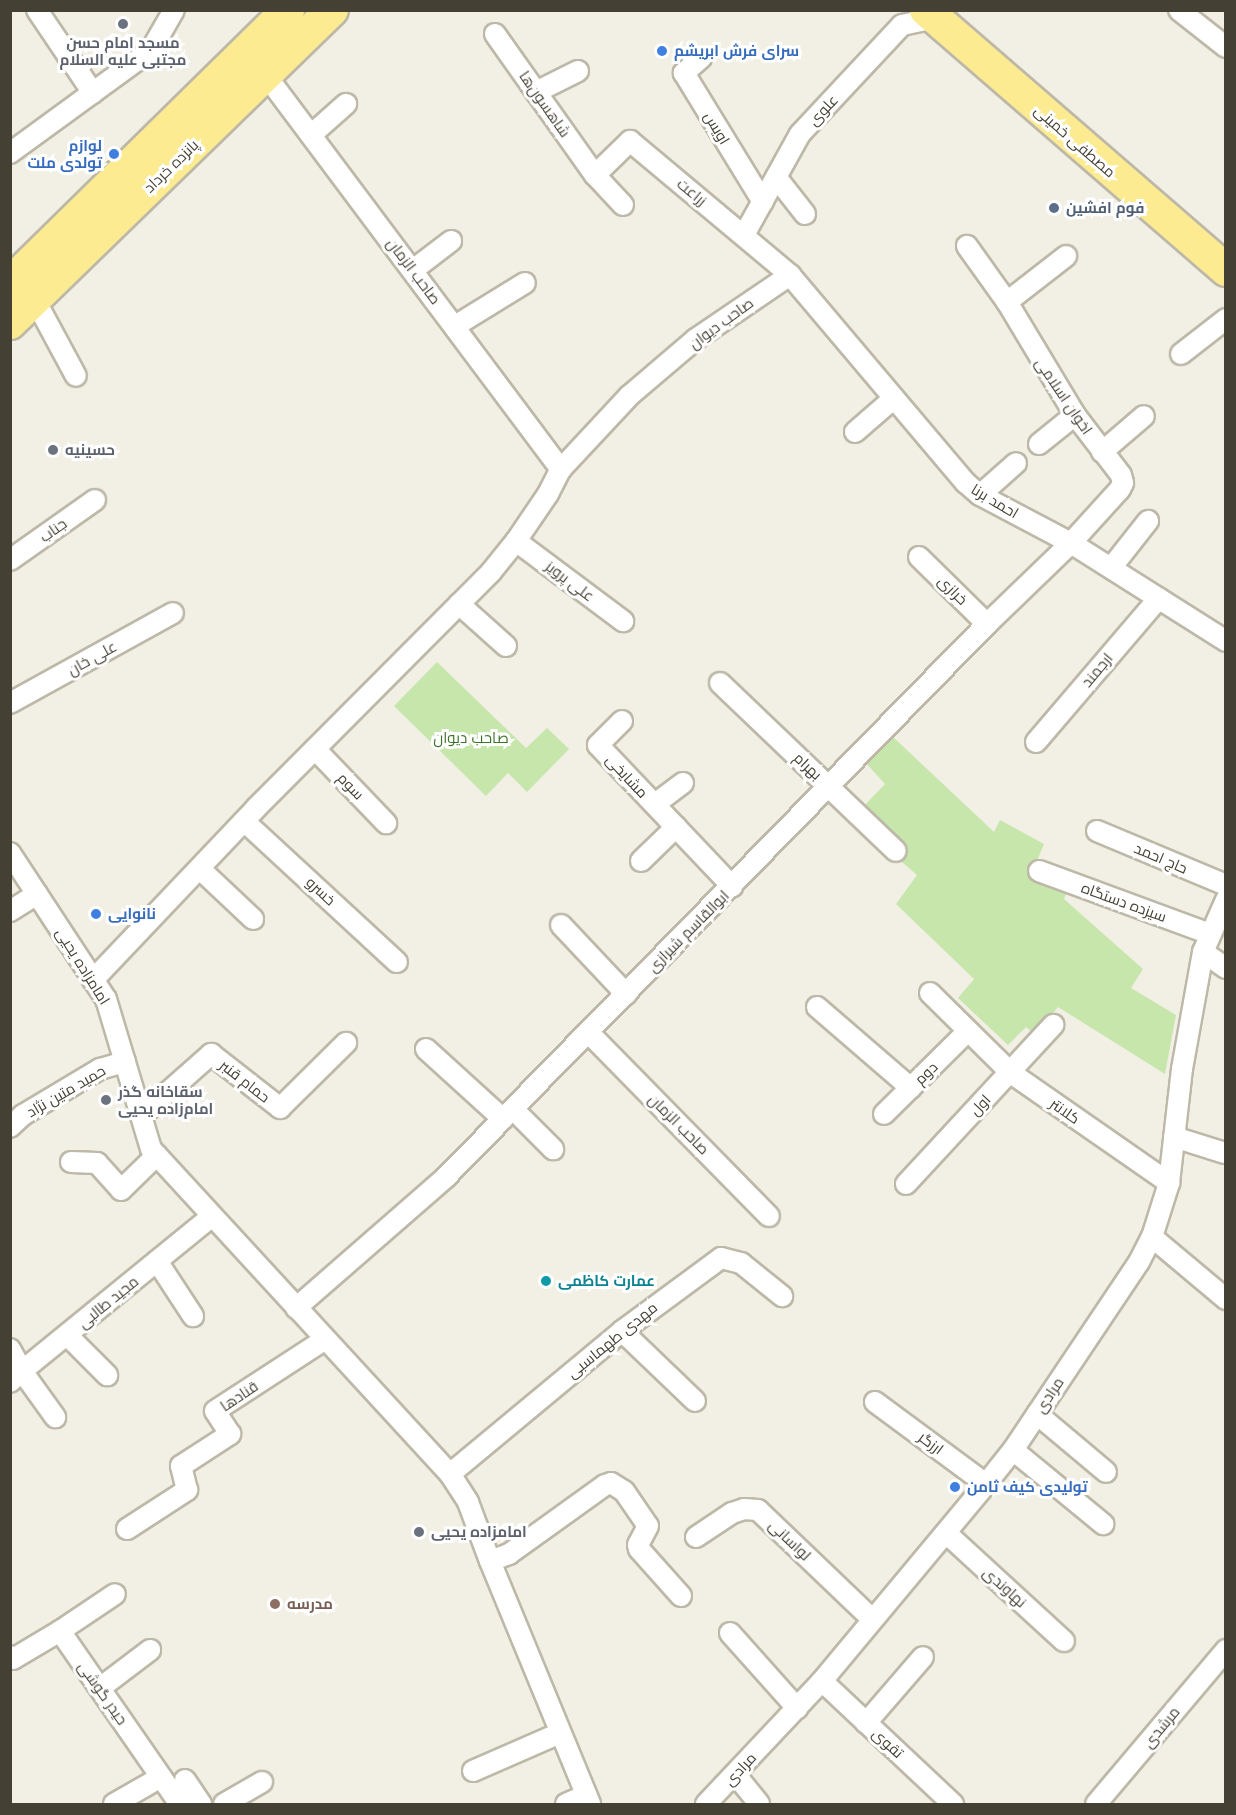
<!DOCTYPE html>
<html>
<head>
<meta charset="utf-8">
<style>
  body { margin:0 }
  #map { position:relative; width:1236px; height:1815px; overflow:hidden; background:#f2efe4; font-family:Arial,Cairo,sans-serif }
  div>[style] { position:absolute }
  .green>* { inset:0; background:#c6e6ac }
  .roads { filter:drop-shadow(2px 0 #bdb8a7) drop-shadow(-2px 0 #bdb8a7) drop-shadow(0 2px #bdb8a7) drop-shadow(0 -2px #bdb8a7) }
  .minor>* { height:20px; margin:-10px; padding:0 10px; transform-origin:10px; border-radius:10px; background:#fff }
  .primary>* { height:32px; margin:-16px; padding:0 16px; transform-origin:16px; border-radius:16px; background:#fdeb92 }
  .dots>* { width:16px; height:16px; translate:-50% -50%; box-sizing:border-box; border:3px solid #fff; border-radius:50% }
  span { translate:-50% -50%; white-space:nowrap; text-align:center; line-height:1.15; -webkit-text-stroke:6px #fff; paint-order:stroke }
  .worship-label { font-size:15px; color:#5b616d; font-weight:700 }
  .left { translate:0 -50%; text-align:left }
  .shop-label { font-size:15px; color:#366cbe; font-weight:700 }
  .right { translate:-100% -50%; text-align:right }
  .street-label { font-size:15px; color:#444034 }
  .service-label { font-size:15px; color:#4e5e75; font-weight:700 }
  .park-label { font-size:15px; color:#3c7528 }
  .culture-label { font-size:15px; color:#0d838f; font-weight:700 }
  .education-label { font-size:15px; color:#785e54; font-weight:700 }
  .frame { position:absolute; inset:0; border:12px solid #444034; pointer-events:none }
</style>
</head>
<body>
<div id="map">
  <div class="green">
    <i style="clip-path:polygon(437px 662px,526px 748px,547px 728px,569px 749px,527px 792px,508px 773px,486px 796px,394px 706px)"></i>
    <i style="clip-path:polygon(892px 736px,994px 832px,1000px 820px,1044px 844px,1032px 873px,1069px 886px,1064px 899px,1143px 969px,1131px 988px,1176px 1015px,1165px 1074px,1058px 1007px,1035px 1035px,1026px 1027px,1008px 1045px,958px 998px,974px 979px,896px 904px,917px 875px,896px 857px,862px 808px,885px 784px,865px 762px)"></i>
  </div>
  <div class="roads">
    <div class="minor">
      <i style="left:37px;top:10px;width:100px;rotate:56deg"></i>
      <i style="left:1179px;top:10px;width:60px;rotate:38.2deg"></i>
      <i style="left:495px;top:34px;width:173px;rotate:54.7deg"></i>
      <i style="left:595px;top:175px;width:41px;rotate:47deg"></i>
      <i style="left:701px;top:58px;width:23px;rotate:139deg"></i>
      <i style="left:684px;top:73px;width:151px;rotate:58.5deg"></i>
      <i style="left:265px;top:74px;width:494px;rotate:53.2deg"></i>
      <i style="left:536px;top:92px;width:47px;rotate:-26.6deg"></i>
      <i style="left:311px;top:135px;width:47px;rotate:-41.5deg"></i>
      <i style="left:10px;top:153px;width:175px;rotate:-36.1deg"></i>
      <i style="left:151px;top:50px;width:46px;rotate:-60.1deg"></i>
      <i style="left:595px;top:175px;width:49px;rotate:-44.2deg"></i>
      <i style="left:630px;top:141px;width:209px;rotate:39.9deg"></i>
      <i style="left:790px;top:275px;width:272px;rotate:49.8deg"></i>
      <i style="left:966px;top:483px;width:18px;rotate:41deg"></i>
      <i style="left:980px;top:495px;width:103px;rotate:27.8deg"></i>
      <i style="left:1071px;top:543px;width:183px;rotate:32.3deg"></i>
      <i style="left:776px;top:177px;width:47px;rotate:51.9deg"></i>
      <i style="left:744px;top:235px;width:115px;rotate:-61deg"></i>
      <i style="left:800px;top:134px;width:149px;rotate:-46.9deg"></i>
      <i style="left:902px;top:25px;width:33px;rotate:-12deg"></i>
      <i style="left:413px;top:270px;width:48px;rotate:-37.3deg"></i>
      <i style="left:35px;top:300px;width:86px;rotate:61.7deg"></i>
      <i style="left:1007px;top:302px;width:75px;rotate:-37.9deg"></i>
      <i style="left:455px;top:326px;width:82px;rotate:-31.6deg"></i>
      <i style="left:1181px;top:354px;width:57px;rotate:-37.9deg"></i>
      <i style="left:855px;top:432px;width:50px;rotate:-41deg"></i>
      <i style="left:1039px;top:444px;width:46px;rotate:-38.9deg"></i>
      <i style="left:1102px;top:452px;width:55px;rotate:-40.6deg"></i>
      <i style="left:980px;top:495px;width:48px;rotate:-41.6deg"></i>
      <i style="left:516px;top:541px;width:134px;rotate:36.8deg"></i>
      <i style="left:919px;top:557px;width:95px;rotate:44.6deg"></i>
      <i style="left:10px;top:560px;width:104px;rotate:-35.2deg"></i>
      <i style="left:1111px;top:568px;width:60px;rotate:-51.8deg"></i>
      <i style="left:459px;top:604px;width:63px;rotate:41.8deg"></i>
      <i style="left:720px;top:683px;width:243px;rotate:43.7deg"></i>
      <i style="left:10px;top:703px;width:186px;rotate:-28.9deg"></i>
      <i style="left:622px;top:721px;width:34px;rotate:135deg"></i>
      <i style="left:598px;top:745px;width:195px;rotate:46.5deg"></i>
      <i style="left:1036px;top:742px;width:189px;rotate:-49.5deg"></i>
      <i style="left:315px;top:749px;width:103px;rotate:46.2deg"></i>
      <i style="left:655px;top:804px;width:35px;rotate:-37deg"></i>
      <i style="left:244px;top:821px;width:208px;rotate:42.7deg"></i>
      <i style="left:1097px;top:831px;width:140px;rotate:22.7deg"></i>
      <i style="left:10px;top:853px;width:175px;rotate:56.7deg"></i>
      <i style="left:106px;top:999px;width:157px;rotate:73.3deg"></i>
      <i style="left:151px;top:1149px;width:442px;rotate:47.4deg"></i>
      <i style="left:450px;top:1474px;width:33px;rotate:57deg"></i>
      <i style="left:468px;top:1502px;width:63px;rotate:69.6deg"></i>
      <i style="left:490px;top:1561px;width:263px;rotate:67.6deg"></i>
      <i style="left:641px;top:861px;width:49px;rotate:-44.2deg"></i>
      <i style="left:200px;top:869px;width:73px;rotate:43.3deg"></i>
      <i style="left:1039px;top:871px;width:182px;rotate:20.2deg"></i>
      <i style="left:10px;top:911px;width:32px;rotate:-32deg"></i>
      <i style="left:561px;top:925px;width:95px;rotate:46.7deg"></i>
      <i style="left:1203px;top:952px;width:28px;rotate:35deg"></i>
      <i style="left:93px;top:980px;width:237px;rotate:-46.5deg"></i>
      <i style="left:256px;top:808px;width:333px;rotate:-45.1deg"></i>
      <i style="left:491px;top:572px;width:40px;rotate:-51deg"></i>
      <i style="left:516px;top:541px;width:57px;rotate:-55.8deg"></i>
      <i style="left:548px;top:494px;width:28px;rotate:-63deg"></i>
      <i style="left:561px;top:469px;width:100px;rotate:-47deg"></i>
      <i style="left:629px;top:396px;width:88px;rotate:-40.4deg"></i>
      <i style="left:696px;top:339px;width:114px;rotate:-34.2deg"></i>
      <i style="left:930px;top:993px;width:114px;rotate:44.6deg"></i>
      <i style="left:1011px;top:1073px;width:193px;rotate:34.8deg"></i>
      <i style="left:817px;top:1007px;width:124px;rotate:40.8deg"></i>
      <i style="left:588px;top:1032px;width:258px;rotate:45.5deg"></i>
      <i style="left:426px;top:1049px;width:104px;rotate:42.3deg"></i>
      <i style="left:513px;top:1109px;width:57px;rotate:45deg"></i>
      <i style="left:884px;top:1114px;width:118px;rotate:-44.7deg"></i>
      <i style="left:141px;top:1116px;width:94px;rotate:-41.5deg"></i>
      <i style="left:211px;top:1054px;width:88px;rotate:38deg"></i>
      <i style="left:280px;top:1108px;width:93px;rotate:-44.6deg"></i>
      <i style="left:10px;top:1127px;width:18px;rotate:-43deg"></i>
      <i style="left:23px;top:1115px;width:90px;rotate:-30.9deg"></i>
      <i style="left:100px;top:1069px;width:26px;rotate:-16deg"></i>
      <i style="left:1174px;top:1137px;width:53px;rotate:17.4deg"></i>
      <i style="left:71px;top:1162px;width:26px;rotate:2deg"></i>
      <i style="left:97px;top:1163px;width:36px;rotate:48deg"></i>
      <i style="left:121px;top:1190px;width:50px;rotate:-44.2deg"></i>
      <i style="left:906px;top:1184px;width:217px;rotate:-47.2deg"></i>
      <i style="left:1152px;top:1237px;width:97px;rotate:40deg"></i>
      <i style="left:157px;top:1261px;width:66px;rotate:56.8deg"></i>
      <i style="left:296px;top:1308px;width:199px;rotate:-41.1deg"></i>
      <i style="left:446px;top:1177px;width:774px;rotate:-45.63deg"></i>
      <i style="left:987px;top:624px;width:117px;rotate:-44deg"></i>
      <i style="left:1071px;top:543px;width:73px;rotate:-47.8deg"></i>
      <i style="left:1120px;top:489px;width:7px;rotate:-63deg"></i>
      <i style="left:1123px;top:483px;width:8px;rotate:-104deg"></i>
      <i style="left:1121px;top:475px;width:76px;rotate:-127.5deg"></i>
      <i style="left:1075px;top:415px;width:132px;rotate:-121deg"></i>
      <i style="left:1007px;top:302px;width:69px;rotate:-125.5deg"></i>
      <i style="left:622px;top:1331px;width:101px;rotate:43.8deg"></i>
      <i style="left:67px;top:1335px;width:57px;rotate:45deg"></i>
      <i style="left:10px;top:1349px;width:25px;rotate:61deg"></i>
      <i style="left:22px;top:1371px;width:245px;rotate:-39.2deg"></i>
      <i style="left:10px;top:1382px;width:16px;rotate:-43deg"></i>
      <i style="left:22px;top:1371px;width:57px;rotate:54.3deg"></i>
      <i style="left:875px;top:1402px;width:138px;rotate:36.5deg"></i>
      <i style="left:1037px;top:1414px;width:90px;rotate:40deg"></i>
      <i style="left:1013px;top:1450px;width:117px;rotate:39.4deg"></i>
      <i style="left:450px;top:1474px;width:224px;rotate:-39.7deg"></i>
      <i style="left:622px;top:1331px;width:123px;rotate:-36.4deg"></i>
      <i style="left:721px;top:1258px;width:21px;rotate:14deg"></i>
      <i style="left:741px;top:1263px;width:53px;rotate:38.8deg"></i>
      <i style="left:127px;top:1529px;width:72px;rotate:-33deg"></i>
      <i style="left:187px;top:1490px;width:25px;rotate:-104deg"></i>
      <i style="left:181px;top:1466px;width:59px;rotate:-33.1deg"></i>
      <i style="left:230px;top:1434px;width:27px;rotate:-123deg"></i>
      <i style="left:215px;top:1411px;width:130px;rotate:-33.1deg"></i>
      <i style="left:946px;top:1533px;width:160px;rotate:42.5deg"></i>
      <i style="left:696px;top:1537px;width:43px;rotate:-33.7deg"></i>
      <i style="left:732px;top:1513px;width:13px;rotate:-18deg"></i>
      <i style="left:744px;top:1509px;width:14px;rotate:4deg"></i>
      <i style="left:758px;top:1510px;width:158px;rotate:43.7deg"></i>
      <i style="left:490px;top:1561px;width:20px;rotate:-20deg"></i>
      <i style="left:509px;top:1554px;width:118px;rotate:-35.7deg"></i>
      <i style="left:605px;top:1485px;width:6px;rotate:-18deg"></i>
      <i style="left:611px;top:1483px;width:15px;rotate:32deg"></i>
      <i style="left:624px;top:1491px;width:42px;rotate:55.6deg"></i>
      <i style="left:648px;top:1526px;width:21px;rotate:118deg"></i>
      <i style="left:638px;top:1545px;width:4px;rotate:76deg"></i>
      <i style="left:639px;top:1549px;width:63px;rotate:48.2deg"></i>
      <i style="left:60px;top:1631px;width:66px;rotate:-33.9deg"></i>
      <i style="left:730px;top:1633px;width:101px;rotate:48.2deg"></i>
      <i style="left:10px;top:1656px;width:4px;rotate:45deg"></i>
      <i style="left:13px;top:1659px;width:55px;rotate:-30.8deg"></i>
      <i style="left:60px;top:1631px;width:211px;rotate:55.3deg"></i>
      <i style="left:822px;top:1681px;width:180px;rotate:43.2deg"></i>
      <i style="left:100px;top:1688px;width:63px;rotate:-37.2deg"></i>
      <i style="left:866px;top:1723px;width:87px;rotate:-49.2deg"></i>
      <i style="left:473px;top:1771px;width:95px;rotate:-23.6deg"></i>
      <i style="left:735px;top:1774px;width:38px;rotate:51deg"></i>
      <i style="left:185px;top:1780px;width:29px;rotate:56deg"></i>
      <i style="left:114px;top:1804px;width:54px;rotate:-29.9deg"></i>
      <i style="left:224px;top:1804px;width:44px;rotate:-30.1deg"></i>
      <i style="left:566px;top:1804px;width:22px;rotate:-24deg"></i>
      <i style="left:706px;top:1804px;width:169px;rotate:-46.7deg"></i>
      <i style="left:822px;top:1681px;width:256px;rotate:-50.2deg"></i>
      <i style="left:986px;top:1484px;width:43px;rotate:-51.5deg"></i>
      <i style="left:1013px;top:1450px;width:226px;rotate:-56.2deg"></i>
      <i style="left:1139px;top:1262px;width:28px;rotate:-63deg"></i>
      <i style="left:1152px;top:1237px;width:57px;rotate:-72.5deg"></i>
      <i style="left:1169px;top:1183px;width:115px;rotate:-83.5deg"></i>
      <i style="left:1182px;top:1069px;width:119px;rotate:-79.8deg"></i>
      <i style="left:1203px;top:952px;width:57px;rotate:-66.1deg"></i>
      <i style="left:1096px;top:1804px;width:202px;rotate:-49.8deg"></i>
    </div>
    <div class="primary">
      <i style="left:926px;top:10px;width:397px;rotate:40.9deg"></i>
      <i style="left:10px;top:283px;width:390px;rotate:-44.5deg"></i>
      <i style="left:10px;top:323px;width:449px;rotate:-44.2deg"></i>
    </div>
  </div>
  <div class="dots">
    <i style="left:123px;top:24px;background:#6b7280"></i>
    <i style="left:662px;top:51px;background:#3f7fe0"></i>
    <i style="left:114px;top:154px;background:#3f7fe0"></i>
    <i style="left:1054px;top:208px;background:#5c6f8a"></i>
    <i style="left:53px;top:450px;background:#6b7280"></i>
    <i style="left:96px;top:914px;background:#3f7fe0"></i>
    <i style="left:106px;top:1100px;background:#6b7280"></i>
    <i style="left:546px;top:1281px;background:#0f9aa8"></i>
    <i style="left:955px;top:1487px;background:#3f7fe0"></i>
    <i style="left:419px;top:1532px;background:#6b7280"></i>
    <i style="left:275px;top:1604px;background:#8d6e63"></i>
  </div>
  <div class="worship-label">
    <span style="left:123px;top:51px">مسجد امام حسن<br>مجتبی علیه السلام</span>
    <span class="left" style="left:65px;top:450px">حسینیه</span>
    <span class="left" style="left:118px;top:1100px">سقاخانه گذر<br>امام‌زاده یحیی</span>
    <span class="left" style="left:431px;top:1532px">امامزاده یحیی</span>
  </div>
  <div class="shop-label">
    <span class="left" style="left:674px;top:51px">سرای فرش ابریشم</span>
    <span class="right" style="left:102px;top:154px">لوازم<br>تولدی ملت</span>
    <span class="left" style="left:108px;top:914px">نانوایی</span>
    <span class="left" style="left:967px;top:1487px">تولیدی کیف ثامن</span>
  </div>
  <div class="street-label">
    <span style="left:545px;top:104px;rotate:55deg">شاهسون‌ها</span>
    <span style="left:823px;top:110px;rotate:-47deg">علوی</span>
    <span style="left:717px;top:128px;rotate:59deg">اویس</span>
    <span style="left:1075px;top:141px;rotate:41deg">مصطفی خمینی</span>
    <span style="left:171px;top:166px;rotate:-44deg">پانزده خرداد</span>
    <span style="left:692px;top:192px;rotate:40deg">زراعت</span>
    <span style="left:414px;top:271px;rotate:53deg">صاحب الزمان</span>
    <span style="left:721px;top:323px;rotate:-36deg">صاحب دیوان</span>
    <span style="left:1064px;top:396px;rotate:56deg">اخوان اسلامی</span>
    <span style="left:995px;top:501px;rotate:31deg">احمد برنا</span>
    <span style="left:53px;top:530px;rotate:-35deg">جناب</span>
    <span style="left:570px;top:581px;rotate:37deg">علی پرویز</span>
    <span style="left:953px;top:590px;rotate:45deg">خرازی</span>
    <span style="left:92px;top:658px;rotate:-29deg">علی خان</span>
    <span style="left:1097px;top:670px;rotate:-50deg">ارجمند</span>
    <span style="left:808px;top:766px;rotate:43deg">بهرام</span>
    <span style="left:627px;top:776px;rotate:47deg">مشایخی</span>
    <span style="left:351px;top:786px;rotate:46deg">سوم</span>
    <span style="left:1161px;top:858px;rotate:23deg">حاج احمد</span>
    <span style="left:321px;top:891px;rotate:43deg">خسرو</span>
    <span style="left:1124px;top:902px;rotate:20deg">سیزده دستگاه</span>
    <span style="left:688px;top:931px;rotate:-45deg">ابوالقاسم شیرازی</span>
    <span style="left:83px;top:966px;rotate:58deg">امامزاده یحیی</span>
    <span style="left:926px;top:1073px;rotate:-44deg">دوم</span>
    <span style="left:245px;top:1081px;rotate:38deg">حمام قنبر</span>
    <span style="left:66px;top:1091px;rotate:-30deg">حمید متین نژاد</span>
    <span style="left:980px;top:1105px;rotate:-47deg">اول</span>
    <span style="left:1065px;top:1111px;rotate:35deg">کلانتر</span>
    <span style="left:679px;top:1124px;rotate:45deg">صاحب الزمان</span>
    <span style="left:108px;top:1302px;rotate:-39deg">مجید طالبی</span>
    <span style="left:612px;top:1340px;rotate:-39deg">مهدی طهماسبی</span>
    <span style="left:1049px;top:1395px;rotate:-56deg">مرادی</span>
    <span style="left:239px;top:1396px;rotate:-34deg">قنادها</span>
    <span style="left:931px;top:1443px;rotate:37deg">ارزگر</span>
    <span style="left:790px;top:1540px;rotate:44deg">لواسانی</span>
    <span style="left:1005px;top:1587px;rotate:42deg">نهاوندی</span>
    <span style="left:103px;top:1693px;rotate:55deg">حیدر گوشی</span>
    <span style="left:1161px;top:1727px;rotate:-50deg">مرشدی</span>
    <span style="left:888px;top:1743px;rotate:43deg">تقوی</span>
    <span style="left:740px;top:1769px;rotate:-47deg">مرادی</span>
  </div>
  <div class="service-label">
    <span class="left" style="left:1066px;top:208px">فوم افشین</span>
  </div>
  <div class="park-label">
    <span style="left:471px;top:738px">صاحب دیوان</span>
  </div>
  <div class="culture-label">
    <span class="left" style="left:558px;top:1281px">عمارت کاظمی</span>
  </div>
  <div class="education-label">
    <span class="left" style="left:287px;top:1604px">مدرسه</span>
  </div>
  <div class="frame"></div>
</div>
</body>
</html>
